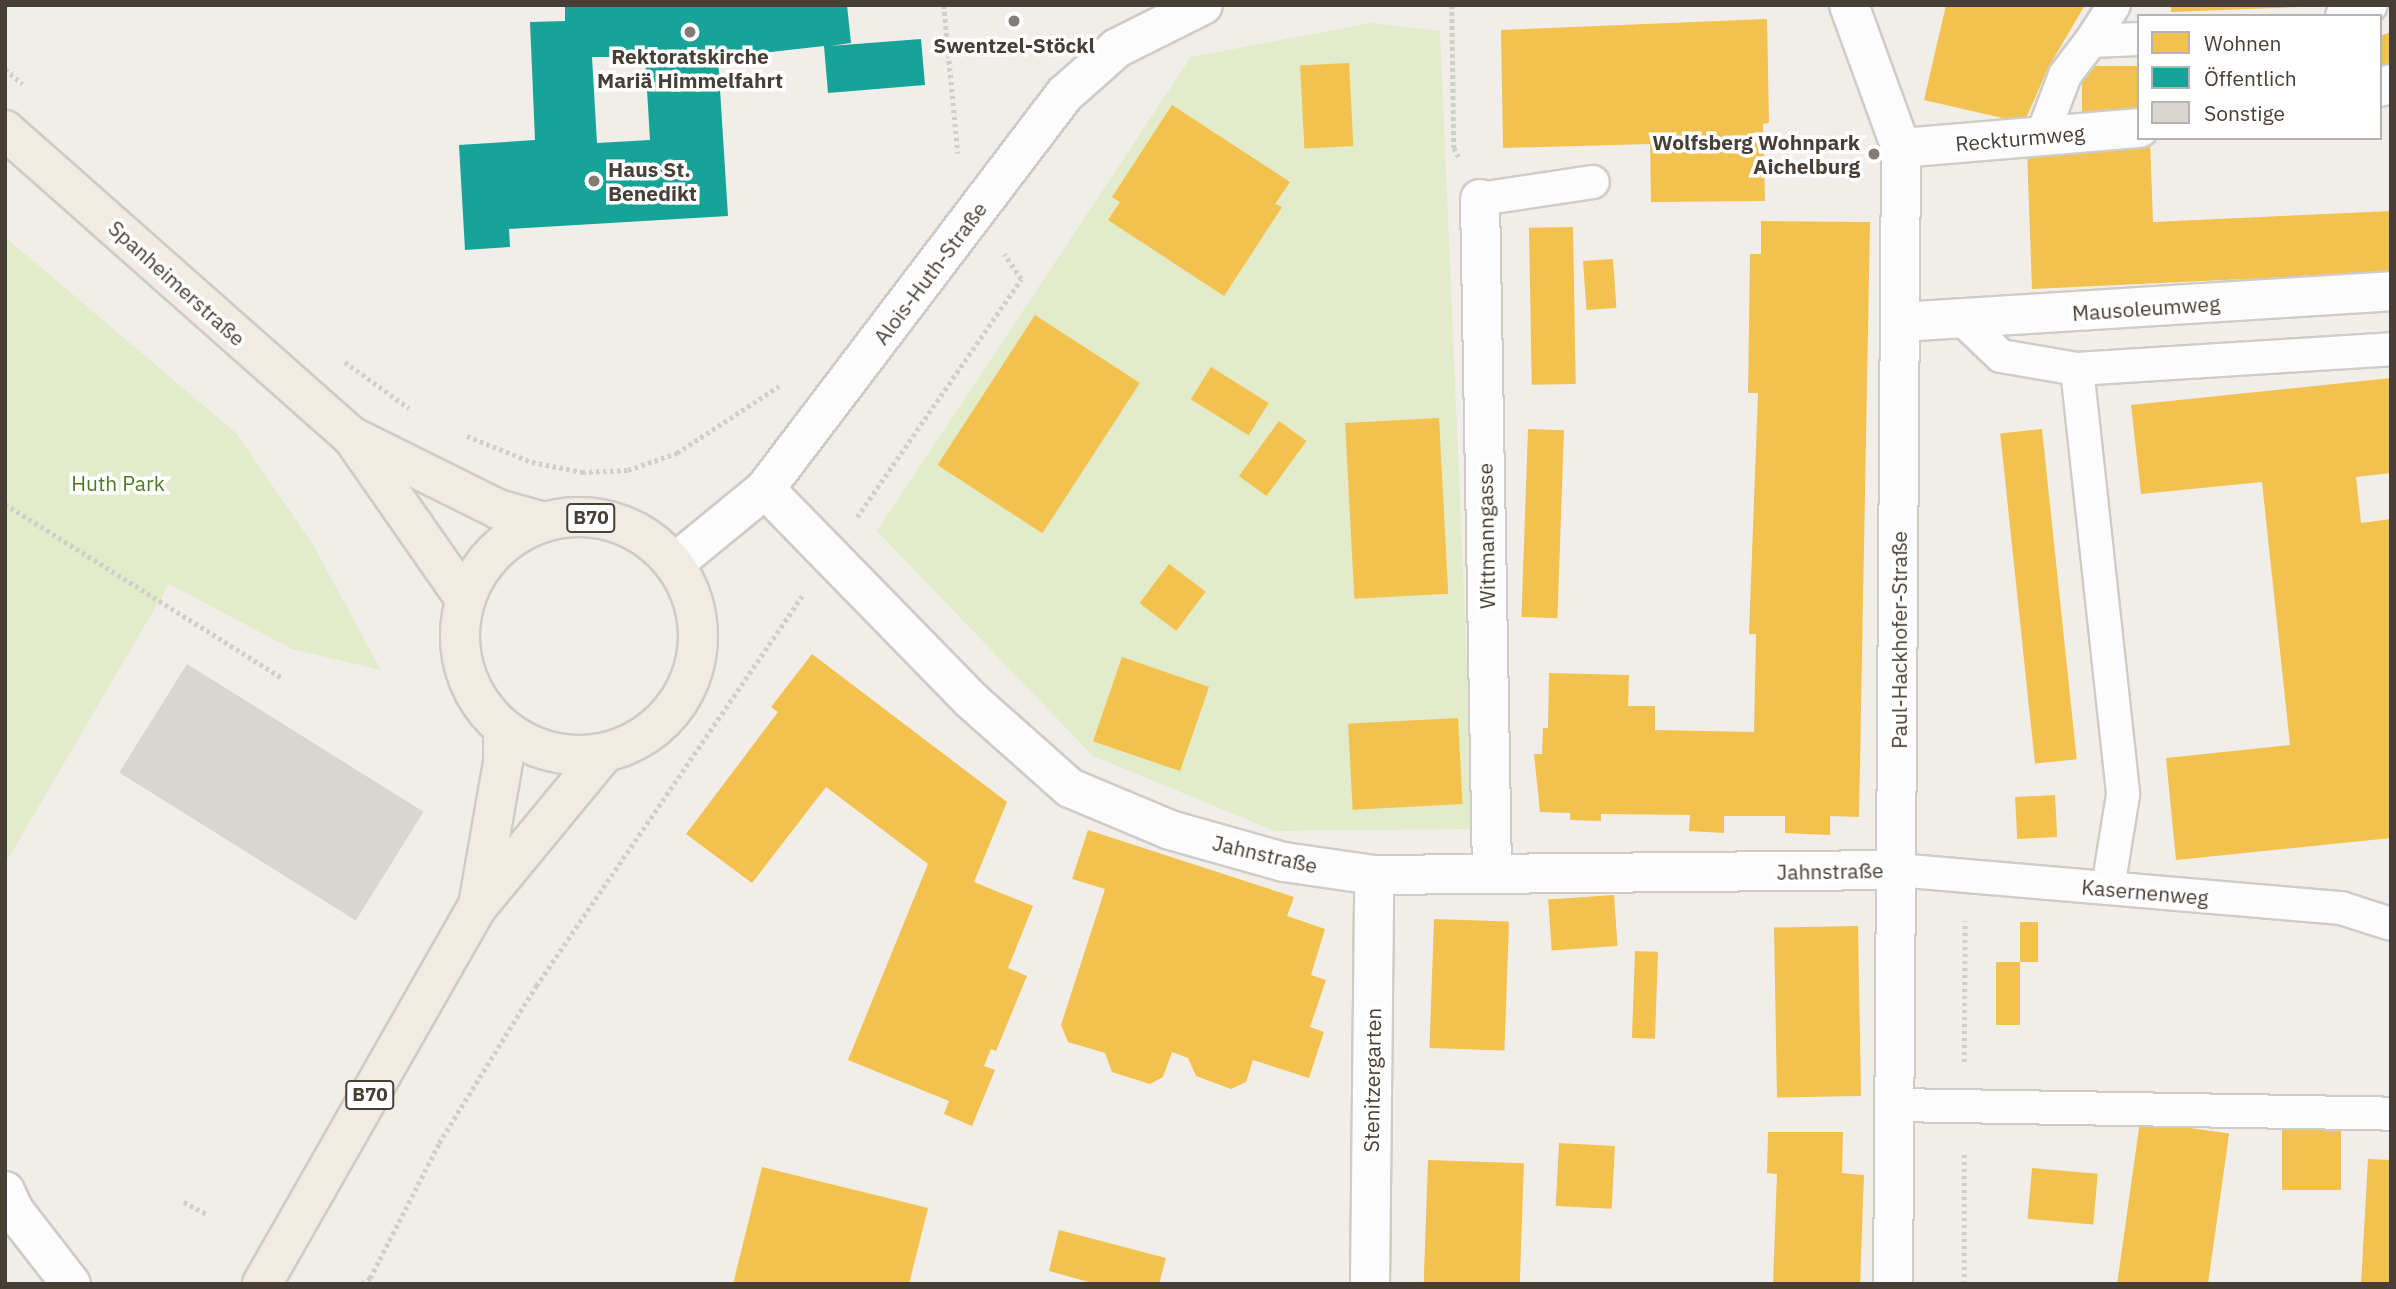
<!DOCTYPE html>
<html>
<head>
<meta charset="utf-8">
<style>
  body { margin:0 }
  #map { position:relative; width:2396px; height:1289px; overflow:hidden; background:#f1eeea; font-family:"IBM Plex Sans",sans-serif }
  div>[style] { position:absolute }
  .green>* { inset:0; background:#e2ebca }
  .homes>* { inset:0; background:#f2c14e; transform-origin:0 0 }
  .public>* { inset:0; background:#17a398 }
  .building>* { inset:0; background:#d9d5d1; transform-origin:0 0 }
  .path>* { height:4.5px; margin-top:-2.25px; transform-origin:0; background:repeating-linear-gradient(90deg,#d1ceca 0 3.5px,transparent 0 7px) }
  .roads { filter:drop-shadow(2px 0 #cfcbc7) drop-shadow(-2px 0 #cfcbc7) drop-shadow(0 2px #cfcbc7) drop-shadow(0 -2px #cfcbc7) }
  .service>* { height:32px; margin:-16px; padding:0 16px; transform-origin:16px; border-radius:16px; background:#fdfcfc }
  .minor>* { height:38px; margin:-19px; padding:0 19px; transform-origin:19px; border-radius:19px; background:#fdfcfc }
  .tertiary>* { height:38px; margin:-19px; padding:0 19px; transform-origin:19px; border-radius:19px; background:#fdfcfc }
  .primary>* { height:38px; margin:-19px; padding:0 19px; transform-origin:19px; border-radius:19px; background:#f1ebe3 }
  .primary>.ring { margin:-19px; padding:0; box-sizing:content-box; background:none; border:38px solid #f1ebe3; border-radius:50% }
  .dots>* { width:19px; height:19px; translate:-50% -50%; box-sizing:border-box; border:4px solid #fff; border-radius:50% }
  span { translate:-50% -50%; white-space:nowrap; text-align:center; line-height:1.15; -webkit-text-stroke:7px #fff; paint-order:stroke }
  .shield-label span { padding:2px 5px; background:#fff; border:2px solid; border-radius:5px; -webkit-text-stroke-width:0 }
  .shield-label { font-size:19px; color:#473e36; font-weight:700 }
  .poi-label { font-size:21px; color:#473e36; font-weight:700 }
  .right { translate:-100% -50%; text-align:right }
  .left { translate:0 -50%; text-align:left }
  .street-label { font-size:21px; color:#473e36 }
  .park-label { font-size:21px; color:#517a28 }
  .frame { position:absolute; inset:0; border:7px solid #473e36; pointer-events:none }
  .legend { position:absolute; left:2137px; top:14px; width:245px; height:126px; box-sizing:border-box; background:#fff; border:2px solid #b5b2af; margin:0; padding:9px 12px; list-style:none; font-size:21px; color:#473e36 }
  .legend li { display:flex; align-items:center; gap:14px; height:35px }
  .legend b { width:35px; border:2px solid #b5b2af }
</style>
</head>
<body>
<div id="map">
  <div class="green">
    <i style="clip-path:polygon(1371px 23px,1440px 31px,1474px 829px,1275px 831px,1093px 756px,877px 531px,1191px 57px)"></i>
    <i style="clip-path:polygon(5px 237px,236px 433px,312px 543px,381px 670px,292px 649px,169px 584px,5px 864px)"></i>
  </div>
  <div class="homes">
    <i style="clip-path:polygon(1946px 5px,2085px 5px,2048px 68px,2024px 123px,1924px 100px)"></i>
    <i style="clip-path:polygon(2171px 5px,2300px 5px,2301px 7px,2171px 12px)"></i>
    <i style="clip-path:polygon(1767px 19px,1769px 123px,1763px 124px,1765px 201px,1651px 202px,1650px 144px,1503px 148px,1501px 30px)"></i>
    <i style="clip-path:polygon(2391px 32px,2391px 73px,2380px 77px,2380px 36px)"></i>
    <i style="left:1349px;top:63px;width:83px;height:49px;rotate:87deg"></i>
    <i style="left:2139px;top:66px;width:46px;height:57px;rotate:90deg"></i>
    <i style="clip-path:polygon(1172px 105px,1290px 182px,1275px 204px,1282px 207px,1224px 296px,1108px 220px,1120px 202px,1112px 197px)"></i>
    <i style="clip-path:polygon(2150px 140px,2153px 222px,2391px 211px,2391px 272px,2032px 289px,2027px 150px)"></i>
    <i style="clip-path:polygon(1761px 221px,1870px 222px,1859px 817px,1830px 816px,1830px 835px,1785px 833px,1785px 816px,1724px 816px,1724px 833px,1689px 831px,1690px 815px,1601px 814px,1601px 821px,1570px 820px,1570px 813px,1540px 812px,1534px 754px,1542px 754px,1543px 728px,1548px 728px,1549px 673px,1629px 675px,1628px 706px,1655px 706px,1655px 730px,1754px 732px,1756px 634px,1749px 634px,1758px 393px,1748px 393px,1750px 254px,1761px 254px)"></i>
    <i style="left:1573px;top:227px;width:157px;height:44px;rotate:89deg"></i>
    <i style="left:1613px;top:259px;width:49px;height:30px;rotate:86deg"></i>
    <i style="left:1035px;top:315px;width:125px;height:179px;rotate:33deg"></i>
    <i style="left:1211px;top:367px;width:68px;height:38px;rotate:32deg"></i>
    <i style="clip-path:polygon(2391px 378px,2391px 473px,2356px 477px,2361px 523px,2391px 519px,2391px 838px,2176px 860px,2166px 758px,2290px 745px,2262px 482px,2141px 494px,2131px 405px)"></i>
    <i style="left:1439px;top:418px;width:176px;height:94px;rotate:87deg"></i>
    <i style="left:1279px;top:421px;width:34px;height:68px;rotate:36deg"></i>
    <i style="left:1528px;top:429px;width:36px;height:188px;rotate:2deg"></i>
    <i style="left:2042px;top:429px;width:332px;height:42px;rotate:84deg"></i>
    <i style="left:1169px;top:564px;width:46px;height:49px;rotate:37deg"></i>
    <i style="clip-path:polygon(812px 654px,1007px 802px,974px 882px,1033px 906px,1008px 968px,1027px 976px,996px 1051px,991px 1049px,984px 1066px,995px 1070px,972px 1126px,944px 1114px,949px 1101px,848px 1060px,928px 864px,826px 787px,752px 883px,686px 834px,778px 712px,771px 707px)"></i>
    <i style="left:1122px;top:657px;width:92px;height:89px;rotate:19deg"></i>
    <i style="left:1458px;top:718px;width:86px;height:110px;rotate:87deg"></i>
    <i style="left:2055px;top:795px;width:42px;height:40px;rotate:87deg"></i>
    <i style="clip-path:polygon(1088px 830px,1294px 897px,1287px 916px,1325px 929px,1311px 975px,1326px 980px,1310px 1027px,1324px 1032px,1309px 1078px,1253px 1060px,1246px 1082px,1231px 1089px,1196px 1076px,1188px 1058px,1172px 1052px,1163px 1077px,1150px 1084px,1112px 1072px,1105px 1053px,1068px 1042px,1061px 1025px,1105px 889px,1072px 879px)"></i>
    <i style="left:1614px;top:895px;width:51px;height:66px;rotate:86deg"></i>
    <i style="left:1434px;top:919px;width:75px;height:129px;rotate:2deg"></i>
    <i style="left:2020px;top:922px;width:18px;height:40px"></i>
    <i style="left:1858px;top:926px;width:170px;height:84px;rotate:89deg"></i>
    <i style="left:1635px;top:951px;width:23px;height:87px;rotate:2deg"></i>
    <i style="left:2020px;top:962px;width:63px;height:24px;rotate:90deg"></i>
    <i style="left:2140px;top:1121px;width:90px;height:163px;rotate:8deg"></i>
    <i style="left:2282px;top:1126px;width:59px;height:64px"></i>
    <i style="clip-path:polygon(1768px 1132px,1843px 1132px,1842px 1173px,1864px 1175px,1860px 1284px,1773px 1284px,1777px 1174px,1767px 1173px)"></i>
    <i style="left:1559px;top:1143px;width:56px;height:63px;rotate:3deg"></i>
    <i style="clip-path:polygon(2368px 1159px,2391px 1160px,2391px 1284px,2361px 1284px)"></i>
    <i style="left:1428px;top:1160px;width:96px;height:124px;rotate:2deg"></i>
    <i style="clip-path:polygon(762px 1167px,928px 1208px,909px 1284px,733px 1284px)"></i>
    <i style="left:2032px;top:1168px;width:66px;height:51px;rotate:5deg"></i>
    <i style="clip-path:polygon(1059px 1230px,1166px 1258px,1159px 1284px,1096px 1284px,1049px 1271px)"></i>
  </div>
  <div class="public">
    <i style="clip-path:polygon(evenodd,565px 5px,847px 5px,851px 43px,830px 46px,921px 39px,925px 85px,828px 93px,824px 46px,718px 58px,728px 216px,509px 229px,510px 247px,465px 250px,459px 145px,535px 140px,530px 22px,565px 21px,565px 5px,592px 57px,645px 57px,650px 140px,597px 143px,592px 57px)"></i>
  </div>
  <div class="building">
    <i style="left:187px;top:664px;width:279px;height:128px;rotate:32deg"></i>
  </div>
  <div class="path">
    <i style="left:944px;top:5px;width:149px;rotate:84.6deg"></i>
    <i style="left:1452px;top:5px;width:143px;rotate:89.2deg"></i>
    <i style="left:1454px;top:148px;width:10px;rotate:61deg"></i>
    <i style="left:5px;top:69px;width:23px;rotate:40deg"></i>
    <i style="left:345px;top:362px;width:79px;rotate:35.7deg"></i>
    <i style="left:467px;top:436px;width:70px;rotate:21.8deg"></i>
    <i style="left:532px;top:462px;width:51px;rotate:11.3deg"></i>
    <i style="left:582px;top:472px;width:46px;rotate:-2.5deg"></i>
    <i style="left:628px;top:470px;width:52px;rotate:-19.1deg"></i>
    <i style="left:677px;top:453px;width:122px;rotate:-33.3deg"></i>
    <i style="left:5px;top:504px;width:329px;rotate:32.1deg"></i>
    <i style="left:857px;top:517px;width:289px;rotate:-55.4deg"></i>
    <i style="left:1021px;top:279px;width:30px;rotate:-124deg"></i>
    <i style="left:1964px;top:1062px;width:141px;rotate:-89.6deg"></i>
    <i style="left:184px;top:1202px;width:27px;rotate:28deg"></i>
    <i style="left:362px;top:1284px;width:10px;rotate:-37deg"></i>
    <i style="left:370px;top:1278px;width:152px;rotate:-62.9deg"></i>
    <i style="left:439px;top:1143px;width:185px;rotate:-58.3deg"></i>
    <i style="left:536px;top:986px;width:472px;rotate:-55.7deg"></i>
    <i style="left:1964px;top:1284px;width:132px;rotate:-90deg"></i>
  </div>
  <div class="roads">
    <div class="service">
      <i style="left:2342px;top:16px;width:31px;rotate:-21deg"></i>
      <i style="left:2091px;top:41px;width:43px;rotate:-57.4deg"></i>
      <i style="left:2042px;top:136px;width:65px;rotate:-69.3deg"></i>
      <i style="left:2065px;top:75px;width:43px;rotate:-52.6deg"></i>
      <i style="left:2091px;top:41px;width:48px;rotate:-2.4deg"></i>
      <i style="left:1480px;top:199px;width:114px;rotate:-8.6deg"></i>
      <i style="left:1963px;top:320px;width:52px;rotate:43.5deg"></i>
      <i style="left:2001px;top:356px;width:77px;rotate:9.7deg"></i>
      <i style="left:2077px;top:369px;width:428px;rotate:83.8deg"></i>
      <i style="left:2123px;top:795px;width:94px;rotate:99.2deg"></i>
      <i style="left:2077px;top:369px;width:315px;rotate:-3.6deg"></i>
      <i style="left:1897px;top:870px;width:446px;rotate:4.9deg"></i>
      <i style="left:2341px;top:908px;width:52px;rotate:17.7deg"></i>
      <i style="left:1895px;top:1105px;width:496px;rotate:1deg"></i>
    </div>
    <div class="minor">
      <i style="left:2380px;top:87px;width:11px;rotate:-15deg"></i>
      <i style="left:1901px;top:148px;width:239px;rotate:-4.8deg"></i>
      <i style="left:1480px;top:199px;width:675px;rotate:88.98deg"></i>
      <i style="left:1901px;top:322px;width:491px;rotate:-3.6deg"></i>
      <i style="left:765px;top:489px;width:296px;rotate:45.7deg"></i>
      <i style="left:972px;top:701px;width:131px;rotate:41.6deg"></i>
      <i style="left:1070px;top:788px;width:108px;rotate:22.8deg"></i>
      <i style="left:1170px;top:830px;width:118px;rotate:15.7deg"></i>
      <i style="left:1284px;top:862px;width:91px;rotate:8.2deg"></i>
      <i style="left:1374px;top:875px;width:523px;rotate:-0.55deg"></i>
      <i style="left:5px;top:1191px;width:23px;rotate:65deg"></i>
      <i style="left:15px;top:1212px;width:91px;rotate:52.1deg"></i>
      <i style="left:1370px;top:1284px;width:409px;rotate:-89.4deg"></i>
    </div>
    <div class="tertiary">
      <i style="left:1849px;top:5px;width:152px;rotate:70deg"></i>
      <i style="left:1901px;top:148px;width:1136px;rotate:90.4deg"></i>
      <i style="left:675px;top:563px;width:117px;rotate:-39.4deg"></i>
      <i style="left:765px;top:489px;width:496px;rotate:-52.8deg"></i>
      <i style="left:1065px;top:94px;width:69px;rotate:-41.5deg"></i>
      <i style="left:1117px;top:48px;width:96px;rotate:-26.6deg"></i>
    </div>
    <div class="primary">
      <i style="left:5px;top:130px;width:462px;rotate:41.5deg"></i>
      <i style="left:351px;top:436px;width:164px;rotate:26.4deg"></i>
      <i style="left:498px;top:509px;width:48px;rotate:15.8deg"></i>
      <i style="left:352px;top:437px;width:198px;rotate:55.1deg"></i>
      <i class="ring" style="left:460px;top:517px;width:200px;height:200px"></i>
      <i style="left:479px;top:900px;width:140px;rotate:-80.1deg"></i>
      <i style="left:503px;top:762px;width:34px;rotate:-90deg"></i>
      <i style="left:262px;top:1284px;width:435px;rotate:-60.3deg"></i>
      <i style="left:478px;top:906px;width:198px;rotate:-50.5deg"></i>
    </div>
  </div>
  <div class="dots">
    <i style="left:1014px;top:21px;background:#827c75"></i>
    <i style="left:690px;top:32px;background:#827c75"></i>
    <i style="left:1874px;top:154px;background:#827c75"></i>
    <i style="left:594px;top:181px;background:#827c75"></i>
  </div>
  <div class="shield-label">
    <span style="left:591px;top:518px">B70</span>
    <span style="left:370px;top:1095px">B70</span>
  </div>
  <div class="poi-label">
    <span style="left:1014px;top:45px">Swentzel-Stöckl</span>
    <span style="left:690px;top:68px">Rektoratskirche<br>Mariä Himmelfahrt</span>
    <span class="right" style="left:1860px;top:154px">Wolfsberg Wohnpark<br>Aichelburg</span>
    <span class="left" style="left:608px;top:181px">Haus St.<br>Benedikt</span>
  </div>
  <div class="street-label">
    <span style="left:2020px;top:138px;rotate:-5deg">Reckturmweg</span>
    <span style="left:930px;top:273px;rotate:-53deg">Alois-Huth-Straße</span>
    <span style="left:177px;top:283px;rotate:42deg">Spanheimerstraße</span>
    <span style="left:2146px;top:308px;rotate:-4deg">Mausoleumweg</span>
    <span style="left:1486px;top:536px;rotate:-91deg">Wittmanngasse</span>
    <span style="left:1899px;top:640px;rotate:-90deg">Paul-Hackhofer-Straße</span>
    <span style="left:1265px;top:854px;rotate:13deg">Jahnstraße</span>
    <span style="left:1830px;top:871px;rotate:-1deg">Jahnstraße</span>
    <span style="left:2145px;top:892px;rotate:5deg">Kasernenweg</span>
    <span style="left:1372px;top:1080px;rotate:-89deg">Stenitzergarten</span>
  </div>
  <div class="park-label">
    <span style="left:118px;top:483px">Huth Park</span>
  </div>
  <div class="frame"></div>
  <ul class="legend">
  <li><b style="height:19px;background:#f2c14e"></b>Wohnen</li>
  <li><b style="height:19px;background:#17a398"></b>Öffentlich</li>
  <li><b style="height:19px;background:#d9d5d1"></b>Sonstige</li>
  </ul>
</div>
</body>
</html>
